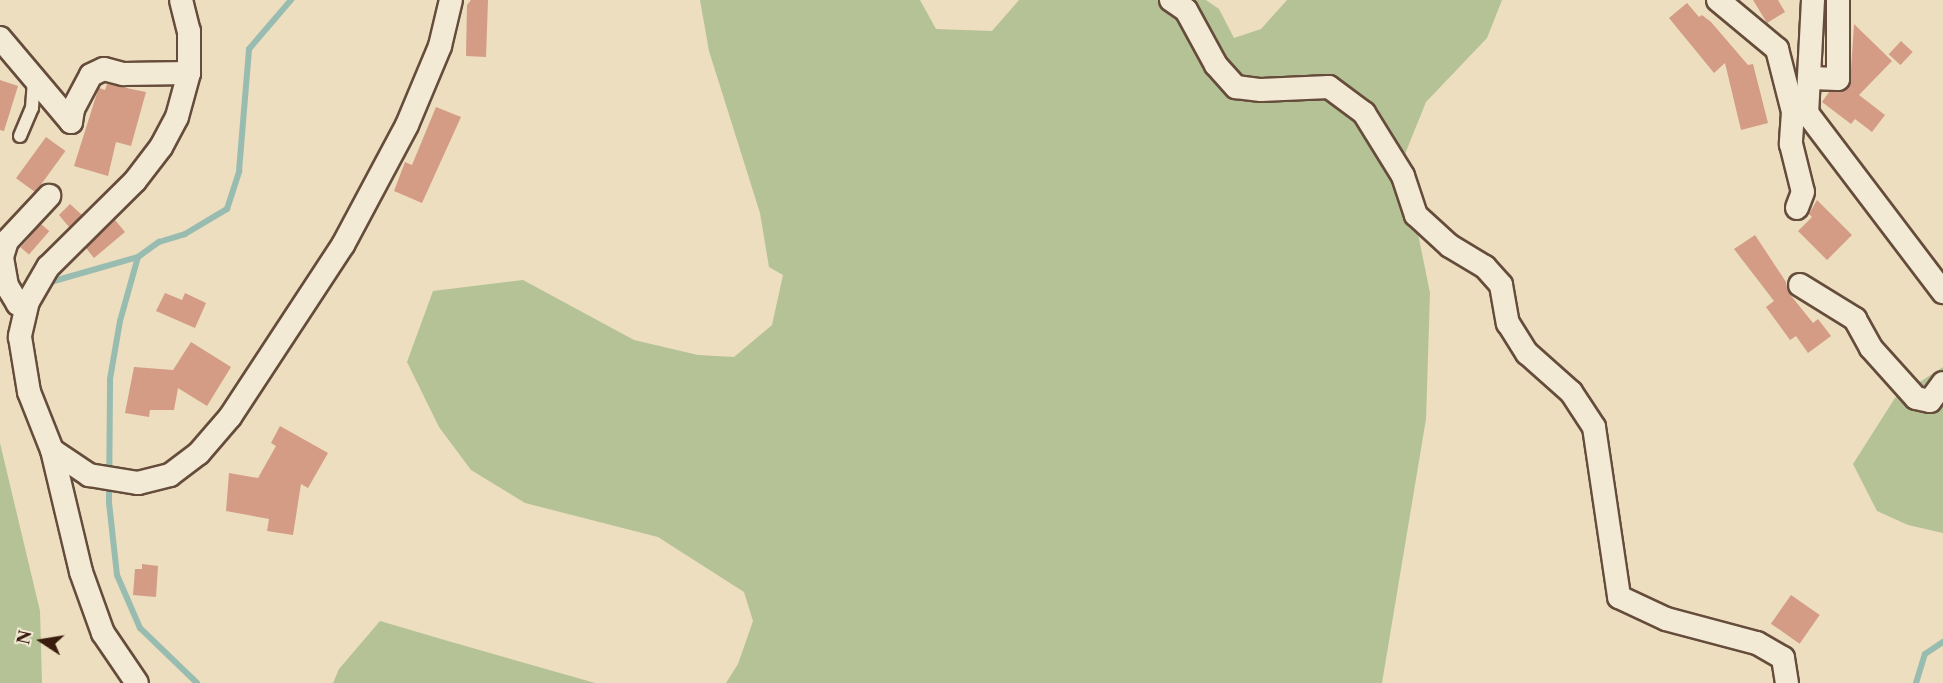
<!DOCTYPE html>
<html>
<head>
<meta charset="utf-8">
<style>
  body { margin:0 }
  #map { position:relative; width:1943px; height:683px; overflow:hidden; background:#ecdebf; font-family:"Libre Caslon Text",serif }
  div>[style] { position:absolute }
  .green>* { inset:0; background:#b4c295 }
  .stream>* { height:6px; margin:-3px; padding:0 3px; transform-origin:3px; border-radius:3px; background:#99bcb1 }
  .building>* { inset:0; background:#d49b85; transform-origin:0 0 }
  .roads { filter:drop-shadow(2px 0 #664c3b) drop-shadow(-2px 0 #664c3b) drop-shadow(0 2px #664c3b) drop-shadow(0 -2px #664c3b) }
  .service>* { height:12px; margin:-6px; padding:0 6px; transform-origin:6px; border-radius:6px; background:#f3ead5 }
  .minor>* { height:22px; margin:-11px; padding:0 11px; transform-origin:11px; border-radius:11px; background:#f3ead5 }
  span { translate:-50% -50%; white-space:nowrap; text-align:center; line-height:1.15; -webkit-text-stroke:6px #f3ead5; paint-order:stroke }
  .north { position:absolute; left:12px; top:611px; width:60px; height:60px; -webkit-text-stroke:4px #f3ead5; paint-order:stroke; rotate:282deg; font-size:16px; font-weight:700; line-height:24px; text-align:center; color:#3a1c0f }
  .north::after { content:''; display:block; margin:auto; width:21px; height:27px; background:#3a1c0f; clip-path:polygon(50% 0,100% 100%,50% 72%,0 100%) }
</style>
</head>
<body>
<div id="map">
  <div class="green">
    <i style="clip-path:polygon(700px 0,920px 0,936px 29px,992px 31px,1019px 0,1206px 0,1219px 9px,1234px 38px,1261px 29px,1287px 0,1502px 0,1487px 38px,1426px 102px,1403px 159px,1430px 293px,1426px 419px,1382px 683px,726px 683px,738px 664px,753px 621px,744px 592px,658px 537px,525px 503px,471px 470px,439px 427px,407px 362px,433px 291px,523px 280px,634px 340px,698px 355px,734px 357px,772px 325px,783px 275px,769px 267px,760px 213px,709px 51px)"></i>
    <i style="clip-path:polygon(1943px 367px,1943px 533px,1908px 525px,1877px 511px,1853px 464px,1895px 398px)"></i>
    <i style="clip-path:polygon(0 443px,40px 611px,42px 683px,0 683px)"></i>
    <i style="clip-path:polygon(380px 621px,448px 641px,595px 683px,333px 683px,339px 669px)"></i>
  </div>
  <div class="stream">
    <i style="left:47px;top:283px;width:95px;rotate:-15.9deg"></i>
    <i style="left:197px;top:683px;width:79px;rotate:-136deg"></i>
    <i style="left:140px;top:628px;width:58px;rotate:-113.5deg"></i>
    <i style="left:117px;top:575px;width:72px;rotate:-96.3deg"></i>
    <i style="left:109px;top:503px;width:124px;rotate:-89.5deg"></i>
    <i style="left:110px;top:379px;width:59px;rotate:-80.2deg"></i>
    <i style="left:120px;top:321px;width:66px;rotate:-74.3deg"></i>
    <i style="left:138px;top:257px;width:26px;rotate:-36deg"></i>
    <i style="left:159px;top:242px;width:27px;rotate:-17deg"></i>
    <i style="left:185px;top:234px;width:49px;rotate:-30.8deg"></i>
    <i style="left:227px;top:209px;width:40px;rotate:-72deg"></i>
    <i style="left:239px;top:171px;width:122px;rotate:-85.3deg"></i>
    <i style="left:249px;top:49px;width:65px;rotate:-49.4deg"></i>
    <i style="left:1916px;top:683px;width:30px;rotate:-73deg"></i>
    <i style="left:1925px;top:654px;width:22px;rotate:-34deg"></i>
  </div>
  <div class="building">
    <i style="clip-path:polygon(471px 0,488px 0,486px 57px,466px 56px,467px 5px)"></i>
    <i style="clip-path:polygon(1753px 0,1778px 0,1785px 12px,1767px 23px)"></i>
    <i style="clip-path:polygon(1687px 3px,1699px 17px,1702px 15px,1711px 22px,1748px 65px,1753px 64px,1768px 123px,1741px 130px,1725px 63px,1714px 73px,1669px 18px)"></i>
    <i style="clip-path:polygon(1854px 24px,1892px 61px,1859px 95px,1885px 115px,1872px 132px,1855px 119px,1851px 124px,1822px 102px,1829px 92px,1844px 91px,1850px 85px)"></i>
    <i style="left:1901px;top:41px;width:16px;height:18px;rotate:43deg"></i>
    <i style="clip-path:polygon(0 80px,18px 86px,4px 131px,0 130px)"></i>
    <i style="clip-path:polygon(107px 84px,146px 92px,131px 146px,116px 142px,108px 176px,74px 166px,97px 93px,99px 88px,105px 90px)"></i>
    <i style="clip-path:polygon(436px 107px,461px 117px,422px 203px,394px 191px,405px 162px,412px 165px)"></i>
    <i style="left:46px;top:137px;width:24px;height:51px;rotate:36deg"></i>
    <i style="clip-path:polygon(1817px 200px,1852px 235px,1827px 260px,1798px 231px,1812px 217px,1809px 214px)"></i>
    <i style="clip-path:polygon(70px 204px,82px 215px,69px 227px,59px 215px)"></i>
    <i style="clip-path:polygon(115px 220px,125px 232px,94px 258px,86px 248px)"></i>
    <i style="left:41px;top:224px;width:11px;height:31px;rotate:41deg"></i>
    <i style="clip-path:polygon(1755px 235px,1786px 282px,1788px 292px,1813px 323px,1818px 319px,1831px 336px,1808px 353px,1796px 336px,1790px 340px,1766px 307px,1774px 301px,1734px 249px)"></i>
    <i style="clip-path:polygon(165px 293px,182px 300px,185px 293px,206px 303px,195px 328px,156px 311px)"></i>
    <i style="clip-path:polygon(191px 342px,231px 367px,207px 406px,178px 388px,174px 410px,150px 410px,149px 417px,125px 413px,134px 367px,173px 370px)"></i>
    <i style="clip-path:polygon(280px 426px,328px 453px,308px 488px,301px 484px,293px 535px,267px 531px,269px 519px,226px 511px,229px 473px,258px 478px,276px 446px,271px 443px)"></i>
    <i style="clip-path:polygon(142px 564px,158px 566px,156px 597px,133px 595px,135px 569px,142px 569px)"></i>
    <i style="left:1791px;top:595px;width:35px;height:35px;rotate:35deg"></i>
  </div>
  <div class="roads">
    <div class="service">
      <i style="left:20px;top:136px;width:30px;rotate:-67deg"></i>
      <i style="left:32px;top:108px;width:30px;rotate:-86deg"></i>
    </div>
    <div class="minor">
      <i style="left:181px;top:0;width:32px;rotate:76deg"></i>
      <i style="left:189px;top:31px;width:42px;rotate:90deg"></i>
      <i style="left:189px;top:73px;width:46px;rotate:105.3deg"></i>
      <i style="left:177px;top:117px;width:34px;rotate:118deg"></i>
      <i style="left:161px;top:147px;width:43px;rotate:127.4deg"></i>
      <i style="left:135px;top:181px;width:122px;rotate:135.3deg"></i>
      <i style="left:48px;top:267px;width:39px;rotate:120deg"></i>
      <i style="left:28px;top:301px;width:37px;rotate:103deg"></i>
      <i style="left:20px;top:337px;width:56px;rotate:80.7deg"></i>
      <i style="left:29px;top:392px;width:62px;rotate:68.4deg"></i>
      <i style="left:52px;top:450px;width:45px;rotate:34deg"></i>
      <i style="left:89px;top:475px;width:50px;rotate:9.3deg"></i>
      <i style="left:138px;top:483px;width:33px;rotate:-14deg"></i>
      <i style="left:170px;top:475px;width:36px;rotate:-37deg"></i>
      <i style="left:199px;top:453px;width:48px;rotate:-49.3deg"></i>
      <i style="left:230px;top:417px;width:206px;rotate:-56.7deg"></i>
      <i style="left:343px;top:245px;width:136px;rotate:-61.9deg"></i>
      <i style="left:407px;top:125px;width:86px;rotate:-67.3deg"></i>
      <i style="left:440px;top:46px;width:47px;rotate:-76.6deg"></i>
      <i style="left:1171px;top:0;width:18px;rotate:34deg"></i>
      <i style="left:1186px;top:10px;width:63px;rotate:61.4deg"></i>
      <i style="left:1216px;top:65px;width:30px;rotate:48deg"></i>
      <i style="left:1236px;top:87px;width:25px;rotate:7deg"></i>
      <i style="left:1261px;top:90px;width:68px;rotate:-2.5deg"></i>
      <i style="left:1329px;top:87px;width:44px;rotate:36.6deg"></i>
      <i style="left:1364px;top:113px;width:74px;rotate:58.2deg"></i>
      <i style="left:1403px;top:176px;width:41px;rotate:71.6deg"></i>
      <i style="left:1416px;top:215px;width:46px;rotate:42.4deg"></i>
      <i style="left:1450px;top:246px;width:41px;rotate:31deg"></i>
      <i style="left:1485px;top:267px;width:24px;rotate:48deg"></i>
      <i style="left:1501px;top:285px;width:39px;rotate:80deg"></i>
      <i style="left:1508px;top:323px;width:36px;rotate:58deg"></i>
      <i style="left:1527px;top:353px;width:59px;rotate:41.6deg"></i>
      <i style="left:1571px;top:392px;width:42px;rotate:56.7deg"></i>
      <i style="left:1594px;top:427px;width:172px;rotate:81.6deg"></i>
      <i style="left:1619px;top:597px;width:52px;rotate:25.1deg"></i>
      <i style="left:1666px;top:619px;width:94px;rotate:14.8deg"></i>
      <i style="left:1757px;top:643px;width:30px;rotate:30deg"></i>
      <i style="left:1783px;top:658px;width:25px;rotate:81deg"></i>
      <i style="left:1718px;top:0;width:77px;rotate:39.7deg"></i>
      <i style="left:1777px;top:49px;width:65px;rotate:75.7deg"></i>
      <i style="left:1793px;top:112px;width:32px;rotate:94deg"></i>
      <i style="left:1791px;top:144px;width:49px;rotate:76deg"></i>
      <i style="left:1803px;top:192px;width:17px;rotate:111deg"></i>
      <i style="left:1813px;top:0;width:113px;rotate:93deg"></i>
      <i style="left:1807px;top:113px;width:225px;rotate:52.8deg"></i>
      <i style="left:0;top:38px;width:110px;rotate:49.8deg"></i>
      <i style="left:71px;top:122px;width:13px;rotate:-81deg"></i>
      <i style="left:73px;top:109px;width:38px;rotate:-62deg"></i>
      <i style="left:91px;top:75px;width:14px;rotate:-25deg"></i>
      <i style="left:104px;top:69px;width:20px;rotate:15deg"></i>
      <i style="left:123px;top:74px;width:66px;rotate:-0.9deg"></i>
      <i style="left:1810px;top:78px;width:28px;rotate:2deg"></i>
      <i style="left:1838px;top:79px;width:79px;rotate:-90deg"></i>
      <i style="left:1800px;top:285px;width:65px;rotate:31.7deg"></i>
      <i style="left:1855px;top:319px;width:33px;rotate:61deg"></i>
      <i style="left:1871px;top:348px;width:67px;rotate:48deg"></i>
      <i style="left:1916px;top:398px;width:14px;rotate:12deg"></i>
      <i style="left:1930px;top:401px;width:22px;rotate:-54deg"></i>
      <i style="left:26px;top:307px;width:9px;rotate:-159deg"></i>
      <i style="left:18px;top:304px;width:21px;rotate:-121deg"></i>
      <i style="left:7px;top:286px;width:29px;rotate:-100deg"></i>
      <i style="left:2px;top:257px;width:17px;rotate:-73deg"></i>
      <i style="left:7px;top:241px;width:62px;rotate:-47deg"></i>
      <i style="left:52px;top:450px;width:125px;rotate:76.6deg"></i>
      <i style="left:81px;top:572px;width:65px;rotate:70.2deg"></i>
      <i style="left:103px;top:633px;width:60px;rotate:55.8deg"></i>
    </div>
  </div>
  <div class="north">N</div>
</div>
</body>
</html>
